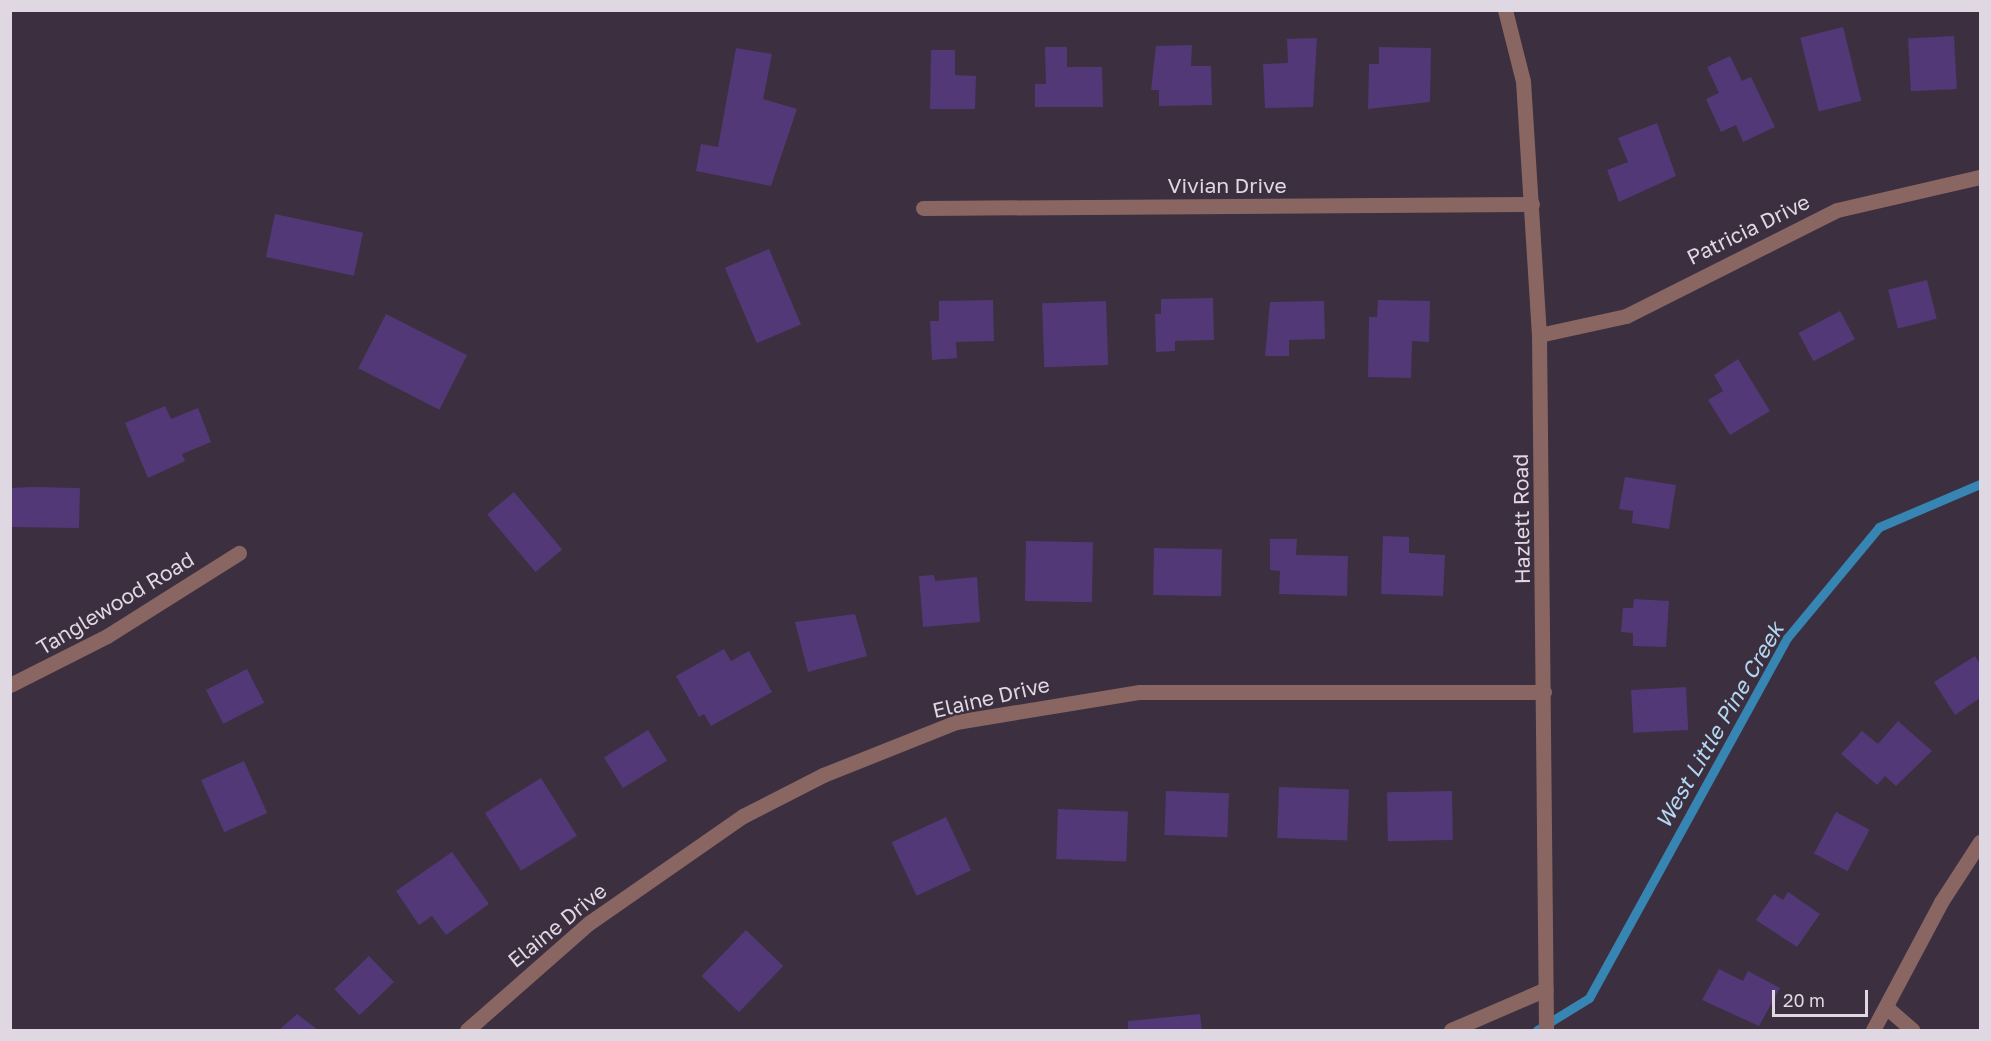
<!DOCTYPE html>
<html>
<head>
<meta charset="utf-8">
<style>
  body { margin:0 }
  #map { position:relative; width:1991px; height:1041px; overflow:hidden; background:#3c2f3f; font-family:"Golos Text",sans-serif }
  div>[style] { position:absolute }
  .stream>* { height:9px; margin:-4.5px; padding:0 4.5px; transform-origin:4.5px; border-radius:4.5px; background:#3685b3 }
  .building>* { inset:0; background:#523876; transform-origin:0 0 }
  .minor>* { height:15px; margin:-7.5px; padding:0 7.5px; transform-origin:7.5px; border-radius:7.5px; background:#8a6663 }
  span { translate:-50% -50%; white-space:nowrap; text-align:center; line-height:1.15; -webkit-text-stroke:4.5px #3c2f3f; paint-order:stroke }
  .street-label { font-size:21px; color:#dfd7e1 }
  .water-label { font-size:22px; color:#b2d7f1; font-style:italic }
  .frame { position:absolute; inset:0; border:12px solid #dfd7e1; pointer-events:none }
  .scale { position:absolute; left:1772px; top:990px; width:96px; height:27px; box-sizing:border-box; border:3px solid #dfd7e1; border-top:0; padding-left:8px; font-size:18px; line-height:21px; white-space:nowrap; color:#dfd7e1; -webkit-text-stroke:4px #3c2f3f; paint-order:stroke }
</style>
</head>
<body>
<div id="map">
  <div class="stream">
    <i style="left:1537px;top:1030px;width:61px;rotate:-31.6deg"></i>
    <i style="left:1589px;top:998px;width:411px;rotate:-61.2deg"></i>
    <i style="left:1787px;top:638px;width:144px;rotate:-50.3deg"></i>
    <i style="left:1879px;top:527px;width:110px;rotate:-23.1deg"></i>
  </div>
  <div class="building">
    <i style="left:1843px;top:27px;width:76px;height:44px;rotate:76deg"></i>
    <i style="left:1954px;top:36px;width:53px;height:46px;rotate:87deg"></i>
    <i style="clip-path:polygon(1317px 38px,1313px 107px,1265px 108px,1263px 64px,1288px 63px,1287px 39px)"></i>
    <i style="clip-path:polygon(1192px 45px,1191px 66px,1211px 66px,1212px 105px,1159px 106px,1159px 90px,1151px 90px,1156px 46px)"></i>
    <i style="clip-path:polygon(1045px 47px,1067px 47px,1067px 67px,1102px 67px,1103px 107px,1035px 107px,1035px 84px,1046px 84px)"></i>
    <i style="clip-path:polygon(1379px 47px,1431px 48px,1430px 102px,1368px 109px,1369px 64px,1379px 64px)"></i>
    <i style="clip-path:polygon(736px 48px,772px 54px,763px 99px,797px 109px,771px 186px,696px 171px,701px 144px,718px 147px)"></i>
    <i style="clip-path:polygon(931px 50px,955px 50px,955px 75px,976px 76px,975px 109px,930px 109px)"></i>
    <i style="clip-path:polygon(1730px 56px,1742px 81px,1751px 77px,1775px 127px,1743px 142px,1736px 125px,1721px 132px,1706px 99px,1719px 93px,1707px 67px)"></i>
    <i style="clip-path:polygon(1657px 123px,1676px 176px,1619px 202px,1607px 170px,1628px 162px,1618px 138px)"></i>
    <i style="left:275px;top:214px;width:90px;height:44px;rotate:12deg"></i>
    <i style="left:769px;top:249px;width:82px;height:48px;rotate:67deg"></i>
    <i style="left:1927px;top:280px;width:40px;height:40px;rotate:76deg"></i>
    <i style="clip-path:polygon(1213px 298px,1214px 340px,1175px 341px,1175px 351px,1156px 352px,1155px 314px,1161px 314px,1161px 299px)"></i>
    <i style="clip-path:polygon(993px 300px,994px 341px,956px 342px,957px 358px,932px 360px,930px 321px,939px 321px,939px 301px)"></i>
    <i style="clip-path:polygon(1378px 300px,1430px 301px,1429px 342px,1412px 341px,1411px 378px,1368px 377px,1369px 317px,1377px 317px)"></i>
    <i style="left:1106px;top:301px;width:64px;height:64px;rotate:88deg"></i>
    <i style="clip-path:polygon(1324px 301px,1325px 339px,1289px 340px,1289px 356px,1265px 356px,1270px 302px)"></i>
    <i style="left:1840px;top:311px;width:32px;height:47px;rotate:62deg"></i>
    <i style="left:386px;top:314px;width:91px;height:61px;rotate:27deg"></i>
    <i style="clip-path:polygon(1738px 359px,1770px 411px,1730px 435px,1708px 400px,1723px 391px,1714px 375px)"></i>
    <i style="clip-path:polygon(165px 406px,171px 419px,198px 408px,211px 442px,182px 454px,185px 461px,148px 478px,125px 423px)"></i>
    <i style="clip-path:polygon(1625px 477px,1676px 485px,1669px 529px,1632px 523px,1633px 511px,1619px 509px)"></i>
    <i style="clip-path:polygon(32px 487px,80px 488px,79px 528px,10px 527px,10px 488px)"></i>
    <i style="left:514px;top:492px;width:75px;height:35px;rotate:50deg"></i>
    <i style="clip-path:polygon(1383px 536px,1409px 537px,1409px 553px,1445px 555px,1443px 596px,1381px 594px)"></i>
    <i style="clip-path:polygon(1270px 539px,1297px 539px,1296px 555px,1348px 556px,1347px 596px,1279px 594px,1280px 571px,1270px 570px)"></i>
    <i style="left:1026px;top:541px;width:67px;height:60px;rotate:1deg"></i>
    <i style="left:1154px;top:548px;width:68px;height:47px;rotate:1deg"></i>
    <i style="clip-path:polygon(934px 575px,935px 581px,977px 577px,980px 622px,923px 627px,919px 576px)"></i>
    <i style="clip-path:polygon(1634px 599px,1669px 601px,1666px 647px,1633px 646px,1633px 633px,1621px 632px,1623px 608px,1633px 608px)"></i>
    <i style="clip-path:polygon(855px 614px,867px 656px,808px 672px,795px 622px)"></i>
    <i style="clip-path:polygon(724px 649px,731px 661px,749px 651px,772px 692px,711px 726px,704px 714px,699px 717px,676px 676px)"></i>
    <i style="clip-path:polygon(1975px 656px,1980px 664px,1980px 698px,1955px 715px,1934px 682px)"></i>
    <i style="left:247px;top:669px;width:38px;height:46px;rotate:63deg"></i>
    <i style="left:1686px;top:687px;width:43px;height:55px;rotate:87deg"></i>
    <i style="clip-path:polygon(1898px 721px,1932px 751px,1896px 786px,1885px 776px,1877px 785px,1841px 754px,1862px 731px,1878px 744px)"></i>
    <i style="left:648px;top:730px;width:36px;height:52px;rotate:58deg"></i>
    <i style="left:244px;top:761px;width:57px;height:47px;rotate:66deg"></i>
    <i style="left:541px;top:778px;width:68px;height:66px;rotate:58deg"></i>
    <i style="left:1279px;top:787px;width:70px;height:51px;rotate:2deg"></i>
    <i style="left:1166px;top:791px;width:63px;height:44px;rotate:2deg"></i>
    <i style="left:1452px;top:791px;width:49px;height:65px;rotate:89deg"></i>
    <i style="left:1058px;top:809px;width:70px;height:50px;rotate:2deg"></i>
    <i style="left:1836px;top:812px;width:38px;height:47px;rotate:28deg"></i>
    <i style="left:946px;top:817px;width:59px;height:60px;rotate:65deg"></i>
    <i style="clip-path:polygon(452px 852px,489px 904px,446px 935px,432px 916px,419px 925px,396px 891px)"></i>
    <i style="clip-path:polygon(1788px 892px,1820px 914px,1797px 947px,1756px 920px,1774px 894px,1783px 900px)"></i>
    <i style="left:746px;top:930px;width:52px;height:64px;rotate:44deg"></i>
    <i style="left:369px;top:956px;width:36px;height:48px;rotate:46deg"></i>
    <i style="clip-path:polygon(1719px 969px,1743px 981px,1748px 971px,1780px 988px,1759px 1026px,1702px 1000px)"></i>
    <i style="clip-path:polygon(297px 1014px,318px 1030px,279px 1030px)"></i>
    <i style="clip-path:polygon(1200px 1014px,1202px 1030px,1128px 1030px,1128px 1021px)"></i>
  </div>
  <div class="minor">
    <i style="left:1505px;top:10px;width:73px;rotate:75.8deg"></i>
    <i style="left:1523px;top:81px;width:255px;rotate:86.4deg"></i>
    <i style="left:1539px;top:335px;width:695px;rotate:89.42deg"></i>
    <i style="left:923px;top:208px;width:609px;rotate:-0.38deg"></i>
    <i style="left:1539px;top:335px;width:89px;rotate:-12.3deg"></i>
    <i style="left:1626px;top:316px;width:236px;rotate:-26.7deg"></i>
    <i style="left:1837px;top:210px;width:147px;rotate:-13deg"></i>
    <i style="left:10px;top:685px;width:109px;rotate:-26.8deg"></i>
    <i style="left:107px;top:636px;width:156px;rotate:-32.2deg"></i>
    <i style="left:1886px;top:1007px;width:35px;rotate:41deg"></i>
    <i style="left:467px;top:1030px;width:162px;rotate:-41.3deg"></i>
    <i style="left:589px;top:923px;width:188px;rotate:-34.8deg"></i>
    <i style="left:743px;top:816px;width:90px;rotate:-27.1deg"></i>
    <i style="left:823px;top:775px;width:143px;rotate:-21.7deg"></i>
    <i style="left:956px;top:722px;width:186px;rotate:-9.3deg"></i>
    <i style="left:1140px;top:692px;width:404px"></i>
    <i style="left:1451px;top:1030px;width:103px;rotate:-23.3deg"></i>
    <i style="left:1873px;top:1030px;width:145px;rotate:-62deg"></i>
    <i style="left:1941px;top:902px;width:72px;rotate:-57deg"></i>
  </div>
  <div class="street-label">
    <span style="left:1227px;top:185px">Vivian Drive</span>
    <span style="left:1748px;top:229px;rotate:-26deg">Patricia Drive</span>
    <span style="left:1521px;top:519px;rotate:-91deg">Hazlett Road</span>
    <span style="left:115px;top:603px;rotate:-31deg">Tanglewood Road</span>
    <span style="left:991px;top:697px;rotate:-13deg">Elaine Drive</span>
    <span style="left:557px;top:925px;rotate:-39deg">Elaine Drive</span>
  </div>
  <div class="water-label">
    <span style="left:1719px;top:725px;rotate:-60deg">West Little Pine Creek</span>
  </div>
  <div class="frame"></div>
  <div class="scale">20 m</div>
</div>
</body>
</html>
